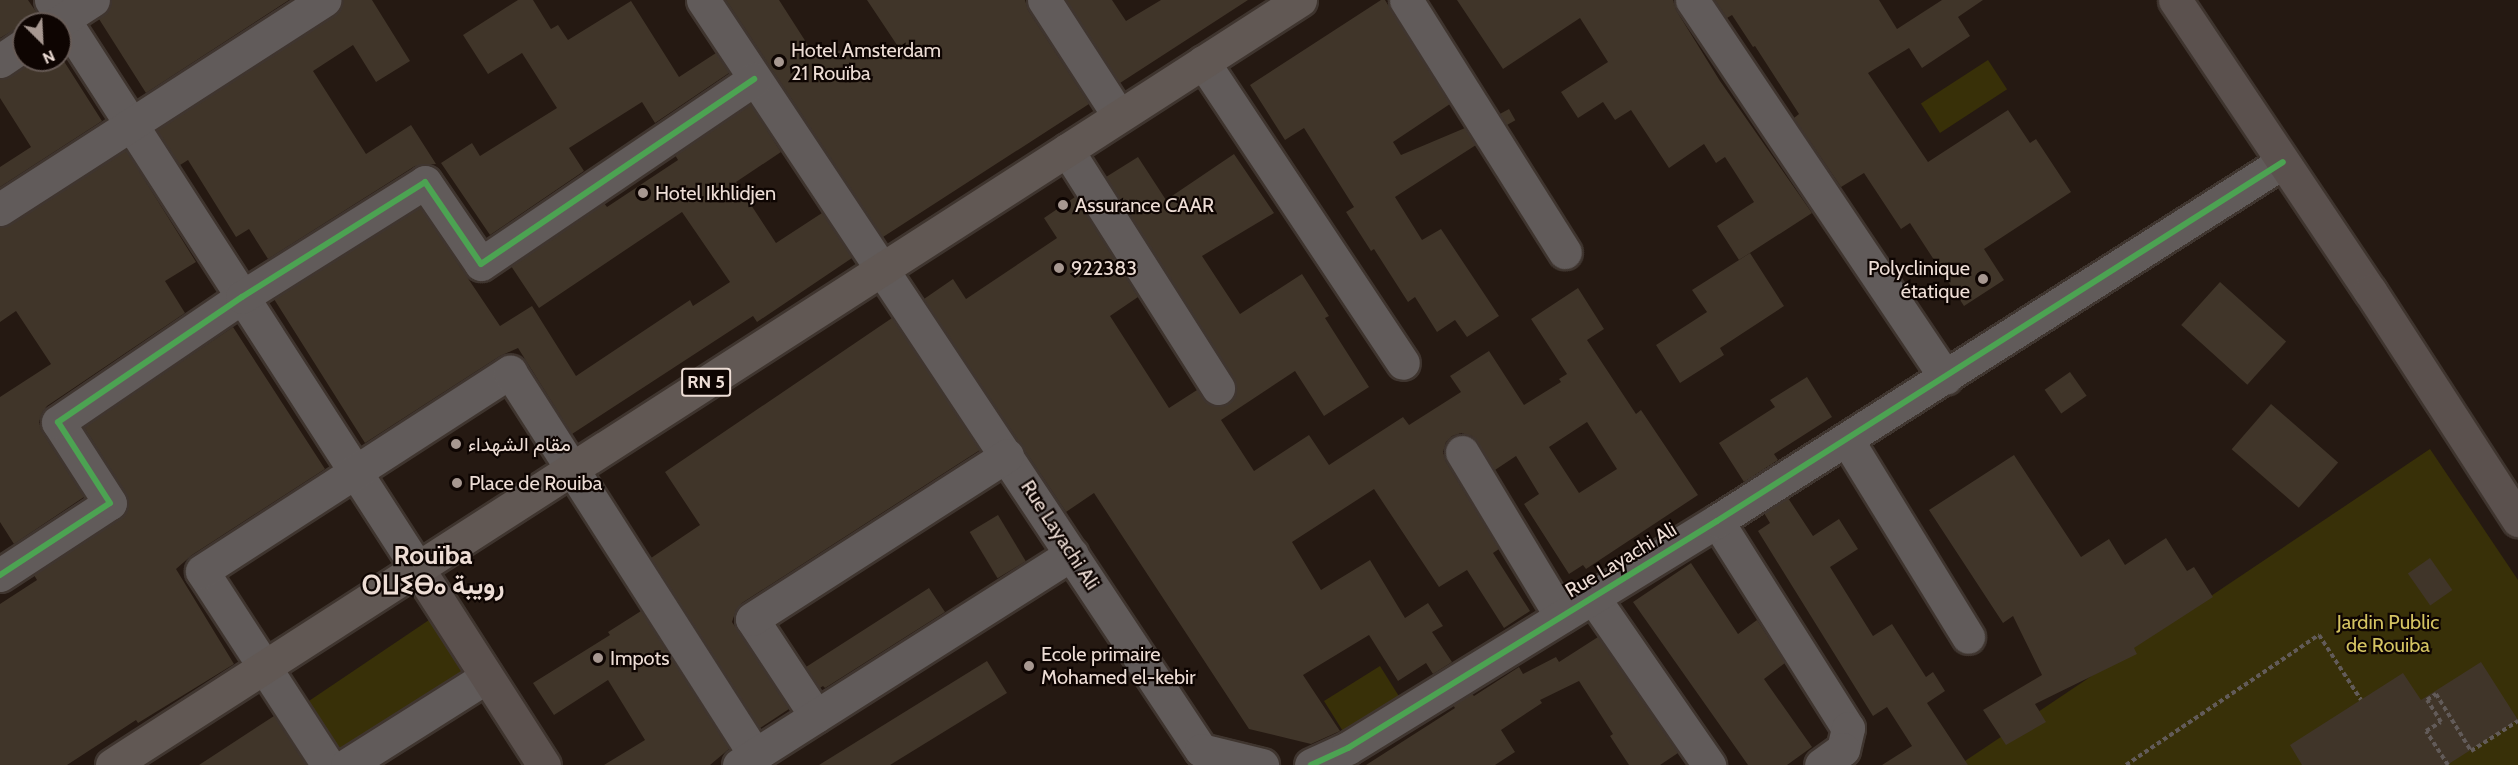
<!DOCTYPE html>
<html>
<head>
<meta charset="utf-8">
<style>
  body { margin:0 }
  #map { position:relative; width:2518px; height:765px; overflow:hidden; background:#251912; font-family:Cabin,Vazirmatn,"Noto Sans Tifinagh",sans-serif }
  div>[style] { position:absolute }
  .green>* { inset:0; background:#383008; transform-origin:0 0 }
  .building>* { inset:0; background:#403529; transform-origin:0 0 }
  .path>* { height:4px; margin-top:-2px; transform-origin:0; background:repeating-linear-gradient(90deg,#625b59 0 4.5px,transparent 0 7.5px) }
  .roads { filter:drop-shadow(2px 0 #3f352f) drop-shadow(-2px 0 #3f352f) drop-shadow(0 2px #3f352f) drop-shadow(0 -2px #3f352f) }
  .minor>* { height:33px; margin:-16.5px; padding:0 16.5px; transform-origin:16.5px; border-radius:16.5px; background:#615b5a }
  .major>* { height:33px; margin:-16.5px; padding:0 16.5px; transform-origin:16.5px; border-radius:16.5px; background:#5b514e }
  .highway>* { height:33px; margin:-16.5px; padding:0 16.5px; transform-origin:16.5px; border-radius:16.5px; background:#615854 }
  .cycleway>* { height:6px; margin:-3px; padding:0 3px; transform-origin:3px; border-radius:3px; background:#4ca352 }
  .dots>* { width:16px; height:16px; translate:-50% -50%; box-sizing:border-box; border:3px solid #0e0502; border-radius:50% }
  span { translate:-50% -50%; white-space:nowrap; text-align:center; line-height:1.15; -webkit-text-stroke:4.5px #0e0502; paint-order:stroke }
  .shield-label span { padding:2px 4px; background:#0e0502; border:2px solid; border-radius:4px; -webkit-text-stroke-width:0 }
  .shield-label { font-size:18px; color:#edddd5; font-weight:700 }
  .poi-label { font-size:20px; color:#edddd5 }
  .left { translate:0 -50%; text-align:left }
  .right { translate:-100% -50%; text-align:right }
  .street-label { font-size:20px; color:#edddd5 }
  .park-label { font-size:20px; color:#d4c362 }
  .district-label { font-size:26px; color:#edddd5; font-weight:700 }
  .north { position:absolute; left:12px; top:12px; width:60px; height:60px; box-sizing:border-box; background:#0e0502; border:2px solid #675b56; border-radius:50%; rotate:156deg; font-size:16px; font-weight:700; line-height:24px; text-align:center; color:#edddd5 }
  .north::after { content:''; display:block; margin:auto; width:21px; height:27px; background:#a79891; clip-path:polygon(50% 0,100% 100%,50% 72%,0 100%) }
</style>
</head>
<body>
<div id="map">
  <div class="green">
    <i style="left:1988px;top:60px;width:35px;height:80px;rotate:57deg"></i>
    <i style="clip-path:polygon(2430px 449px,2518px 580px,2518px 765px,1959px 765px)"></i>
    <i style="left:429px;top:620px;width:69px;height:148px;rotate:56deg"></i>
    <i style="left:1380px;top:666px;width:47px;height:66px;rotate:58deg"></i>
  </div>
  <div class="building">
    <i style="clip-path:polygon(0 0,28px 0,39px 16px,37px 24px,24px 24px,0 38px)"></i>
    <i style="clip-path:polygon(112px 0,289px 0,146px 93px,99px 19px,109px 9px)"></i>
    <i style="clip-path:polygon(343px 0,372px 0,410px 61px,376px 82px,353px 45px,313px 71px,366px 154px,411px 125px,436px 164px,415px 166px,268px 259px,249px 229px,236px 237px,188px 160px,180px 165px,157px 130px,334px 16px,340px 9px)"></i>
    <i style="clip-path:polygon(518px 0,533px 0,551px 29px,558px 25px,568px 40px,631px 1px,679px 77px,716px 53px,729px 73px,655px 123px,642px 102px,569px 148px,584px 171px,490px 235px,441px 163px,472px 143px,480px 156px,557px 108px,522px 53px,488px 74px,463px 35px)"></i>
    <i style="clip-path:polygon(726px 0,779px 0,813px 53px,897px 45px,867px 0,1025px 0,1028px 10px,1089px 104px,883px 237px)"></i>
    <i style="clip-path:polygon(1066px 0,1112px 0,1126px 21px,1161px 0,1248px 0,1120px 83px)"></i>
    <i style="clip-path:polygon(1381px 0,1385px 0,1450px 104px,1393px 142px,1401px 155px,1465px 128px,1476px 145px,1395px 197px,1422px 240px,1441px 229px,1499px 316px,1467px 337px,1455px 320px,1437px 332px,1415px 297px,1408px 302px,1374px 249px,1371px 251px,1346px 212px,1354px 207px,1304px 128px,1285px 140px,1250px 85px)"></i>
    <i style="clip-path:polygon(1457px 0,1673px 0,1676px 10px,1720px 81px,1812px 213px,1739px 260px,1717px 226px,1754px 202px,1725px 157px,1716px 163px,1704px 144px,1669px 168px,1631px 110px,1615px 120px,1603px 102px,1578px 118px,1561px 92px,1608px 62px,1580px 18px,1503px 69px)"></i>
    <i style="clip-path:polygon(1715px 0,1879px 0,1897px 29px,1942px 0,1983px 0,1958px 17px,1970px 36px,1922px 68px,1909px 48px,1868px 73px,1928px 162px,2008px 110px,2030px 143px,2036px 139px,2071px 192px,1984px 249px,2004px 280px,1964px 306px,1910px 223px,1901px 229px,1864px 173px,1841px 187px,1794px 118px,1799px 114px,1755px 46px,1753px 47px,1732px 15px,1727px 18px)"></i>
    <i style="clip-path:polygon(60px 55px,102px 121px,0 187px,0 167px,31px 147px,0 98px,0 80px,10px 77px,35px 60px,60px 60px)"></i>
    <i style="clip-path:polygon(750px 104px,781px 152px,736px 182px,776px 243px,822px 213px,852px 258px,757px 322px,753px 316px,572px 434px,518px 348px,500px 356px,365px 443px,274px 299px,420px 207px,500px 326px,532px 306px,576px 376px,690px 300px,693px 306px,730px 282px,682px 212px,539px 308px,511px 266px,604px 203px,607px 207px,678px 160px,675px 155px)"></i>
    <i style="left:1509px;top:109px;width:13px;height:10px;rotate:61deg"></i>
    <i style="clip-path:polygon(126px 150px,196px 262px,165px 281px,185px 313px,47px 406px,42px 413px,39px 422px,42px 432px,84px 497px,14px 544px,0 522px,0 397px,51px 364px,16px 311px,0 322px,0 228px,10px 225px)"></i>
    <i style="clip-path:polygon(evenodd,1234px 154px,1274px 213px,1202px 256px,1240px 314px,1302px 274px,1329px 316px,1325px 318px,1369px 387px,1324px 416px,1295px 371px,1221px 420px,1254px 471px,1309px 435px,1329px 465px,1403px 417px,1409px 425px,1461px 392px,1450px 376px,1489px 351px,1524px 405px,1561px 382px,1559px 379px,1567px 374px,1531px 319px,1578px 288px,1604px 329px,1587px 340px,1636px 414px,1641px 410px,1698px 495px,1586px 569px,1583px 565px,1569px 574px,1524px 504px,1539px 494px,1516px 456px,1495px 470px,1472px 436px,1461px 433px,1452px 436px,1446px 442px,1443px 452px,1446px 462px,1499px 549px,1493px 553px,1530px 611px,1504px 628px,1467px 570px,1439px 587px,1374px 489px,1292px 542px,1321px 590px,1370px 560px,1405px 618px,1428px 603px,1443px 626px,1432px 632px,1452px 662px,1433px 674px,1426px 663px,1398px 681px,1369px 635px,1303px 675px,1340px 731px,1311px 744px,1249px 729px,1094px 493px,1066px 512px,924px 299px,953px 279px,966px 299px,1057px 238px,1044px 218px,1075px 197px,1138px 297px,1110px 316px,1169px 408px,1197px 390px,1210px 405px,1219px 407px,1228px 404px,1235px 396px,1237px 387px,1234px 378px,1106px 177px,1138px 157px,1166px 200px,1234px 154px,1587px 422px,1617px 469px,1579px 493px,1549px 447px,1587px 422px)"></i>
    <i style="clip-path:polygon(1750px 253px,1784px 306px,1720px 348px,1724px 355px,1680px 383px,1656px 345px,1707px 312px,1692px 290px)"></i>
    <i style="left:2220px;top:282px;width:89px;height:58px;rotate:42deg"></i>
    <i style="clip-path:polygon(892px 318px,980px 450px,742px 603px,736px 610px,732px 622px,789px 709px,760px 728px,651px 558px,700px 525px,665px 472px)"></i>
    <i style="clip-path:polygon(233px 327px,325px 469px,192px 555px,176px 569px,234px 664px,138px 723px,136px 720px,67px 765px,0 765px,0 604px,37px 580px,34px 575px,120px 519px,127px 511px,129px 501px,126px 493px,84px 427px)"></i>
    <i style="left:2070px;top:372px;width:29px;height:31px;rotate:55deg"></i>
    <i style="clip-path:polygon(1807px 377px,1832px 417px,1774px 454px,1778px 460px,1744px 482px,1719px 443px,1775px 407px,1770px 400px)"></i>
    <i style="left:2271px;top:404px;width:89px;height:60px;rotate:41deg"></i>
    <i style="clip-path:polygon(2014px 455px,2081px 557px,2109px 539px,2125px 565px,2166px 538px,2187px 571px,2194px 567px,2213px 597px,2134px 648px,2137px 654px,2035px 704px,2046px 722px,2006px 745px,1983px 710px,2042px 675px,2013px 616px,2003px 623px,1929px 510px)"></i>
    <i style="clip-path:polygon(1788px 498px,1813px 536px,1839px 519px,1858px 549px,1830px 567px,1873px 636px,1892px 624px,1926px 677px,1933px 672px,1945px 691px,1927px 703px,1968px 765px,1882px 765px,1912px 746px,1887px 707px,1873px 716px,1758px 531px,1770px 523px,1764px 513px)"></i>
    <i style="left:998px;top:515px;width:54px;height:33px;rotate:59deg"></i>
    <i style="left:2430px;top:558px;width:39px;height:27px;rotate:55deg"></i>
    <i style="clip-path:polygon(1691px 563px,1738px 634px,1757px 620px,1785px 663px,1764px 679px,1812px 747px,1787px 765px,1748px 765px,1633px 602px)"></i>
    <i style="clip-path:polygon(929px 588px,945px 612px,825px 688px,823px 686px,820px 688px,806px 667px)"></i>
    <i style="clip-path:polygon(641px 611px,729px 749px,710px 765px,604px 765px,645px 740px,608px 680px,554px 715px,533px 683px,610px 635px,608px 632px)"></i>
    <i style="clip-path:polygon(1598px 637px,1678px 753px,1660px 765px,1629px 765px,1610px 736px,1613px 734px,1579px 681px,1540px 700px,1542px 703px,1501px 730px,1515px 752px,1495px 765px,1366px 765px,1455px 708px,1453px 705px,1472px 694px,1474px 696px,1519px 667px,1523px 674px,1556px 657px,1559px 662px)"></i>
    <i style="clip-path:polygon(987px 661px,1007px 693px,890px 765px,819px 765px)"></i>
    <i style="clip-path:polygon(2481px 662px,2518px 720px,2447px 765px,2302px 765px,2290px 745px,2403px 673px,2421px 700px)"></i>
    <i style="clip-path:polygon(274px 716px,306px 765px,199px 765px)"></i>
  </div>
  <div class="path">
    <i style="left:2126px;top:765px;width:233px;rotate:-34deg"></i>
    <i style="left:2319px;top:635px;width:77px;rotate:57.1deg"></i>
    <i style="left:2448px;top:765px;width:40px;rotate:-122.9deg"></i>
    <i style="left:2426px;top:731px;width:17px;rotate:-31deg"></i>
    <i style="left:2441px;top:722px;width:26px;rotate:-122deg"></i>
    <i style="left:2427px;top:700px;width:11px;rotate:-34deg"></i>
    <i style="left:2436px;top:694px;width:67px;rotate:58.4deg"></i>
    <i style="left:2471px;top:751px;width:56px;rotate:-32.6deg"></i>
  </div>
  <div class="roads">
    <div class="minor">
      <i style="left:51px;top:0;width:677px;rotate:57.18deg"></i>
      <i style="left:703px;top:0;width:900px;rotate:56.42deg"></i>
      <i style="left:1201px;top:750px;width:63px;rotate:13.8deg"></i>
      <i style="left:1044px;top:0;width:138px;rotate:57.1deg"></i>
      <i style="left:1406px;top:0;width:298px;rotate:57.8deg"></i>
      <i style="left:1692px;top:0;width:455px;rotate:56.1deg"></i>
      <i style="left:56px;top:24px;width:44px;rotate:-33deg"></i>
      <i style="left:0;top:61px;width:29px;rotate:-34deg"></i>
      <i style="left:1203px;top:62px;width:361px;rotate:56.4deg"></i>
      <i style="left:1067px;top:150px;width:282px;rotate:57.6deg"></i>
      <i style="left:0;top:209px;width:386px;rotate:-32.8deg"></i>
      <i style="left:1847px;top:440px;width:231px;rotate:58.4deg"></i>
      <i style="left:1462px;top:452px;width:192px;rotate:58.9deg"></i>
      <i style="left:1717px;top:521px;width:245px;rotate:57.7deg"></i>
      <i style="left:1848px;top:728px;width:22px;rotate:103deg"></i>
      <i style="left:1843px;top:749px;width:27px;rotate:144deg"></i>
      <i style="left:0;top:575px;width:131px;rotate:-33.2deg"></i>
      <i style="left:110px;top:503px;width:96px;rotate:-122.7deg"></i>
      <i style="left:58px;top:422px;width:222px;rotate:-34.2deg"></i>
      <i style="left:242px;top:297px;width:216px;rotate:-32.1deg"></i>
      <i style="left:425px;top:182px;width:99px;rotate:55.7deg"></i>
      <i style="left:481px;top:264px;width:330px;rotate:-34.1deg"></i>
      <i style="left:1592px;top:596px;width:206px;rotate:55.3deg"></i>
      <i style="left:816px;top:716px;width:116px;rotate:-123.4deg"></i>
      <i style="left:752px;top:619px;width:303px;rotate:-32.7deg"></i>
      <i style="left:328px;top:765px;width:231px;rotate:-123deg"></i>
      <i style="left:202px;top:571px;width:367px;rotate:-32.9deg"></i>
      <i style="left:510px;top:372px;width:455px;rotate:57.4deg"></i>
      <i style="left:347px;top:765px;width:165px;rotate:-32.3deg"></i>
      <i style="left:739px;top:765px;width:394px;rotate:-32.4deg"></i>
      <i style="left:1311px;top:765px;width:41px;rotate:-24.7deg"></i>
      <i style="left:1348px;top:748px;width:433px;rotate:-31.6deg"></i>
      <i style="left:1717px;top:521px;width:670px;rotate:-32.39deg"></i>
    </div>
    <div class="major">
      <i style="left:2175px;top:0;width:350px;rotate:56.2deg"></i>
      <i style="left:2370px;top:291px;width:273px;rotate:57.1deg"></i>
      <i style="left:418px;top:569px;width:233px;rotate:57.3deg"></i>
    </div>
    <div class="highway">
      <i style="left:112px;top:765px;width:1413px;rotate:-32.78deg"></i>
    </div>
  </div>
  <div class="cycleway">
    <i style="left:0;top:575px;width:131px;rotate:-33.2deg"></i>
    <i style="left:110px;top:503px;width:96px;rotate:-122.7deg"></i>
    <i style="left:58px;top:422px;width:222px;rotate:-34.2deg"></i>
    <i style="left:242px;top:297px;width:216px;rotate:-32.1deg"></i>
    <i style="left:425px;top:182px;width:99px;rotate:55.7deg"></i>
    <i style="left:481px;top:264px;width:330px;rotate:-34.1deg"></i>
    <i style="left:1311px;top:765px;width:41px;rotate:-24.7deg"></i>
    <i style="left:1348px;top:748px;width:433px;rotate:-31.6deg"></i>
    <i style="left:1717px;top:521px;width:670px;rotate:-32.39deg"></i>
  </div>
  <div class="dots">
    <i style="left:779px;top:62px;background:#a79891"></i>
    <i style="left:643px;top:193px;background:#a79891"></i>
    <i style="left:1063px;top:205px;background:#a79891"></i>
    <i style="left:1059px;top:268px;background:#a79891"></i>
    <i style="left:1983px;top:279px;background:#a79891"></i>
    <i style="left:456px;top:444px;background:#a79891"></i>
    <i style="left:457px;top:483px;background:#a79891"></i>
    <i style="left:598px;top:658px;background:#a79891"></i>
    <i style="left:1029px;top:666px;background:#a79891"></i>
  </div>
  <div class="shield-label">
    <span style="left:706px;top:382px">RN 5</span>
  </div>
  <div class="poi-label">
    <span class="left" style="left:791px;top:62px">Hotel Amsterdam<br>21 Rouïba</span>
    <span class="left" style="left:655px;top:193px">Hotel Ikhlidjen</span>
    <span class="left" style="left:1075px;top:205px">Assurance CAAR</span>
    <span class="left" style="left:1071px;top:268px">922383</span>
    <span class="right" style="left:1970px;top:280px">Polyclinique<br>étatique</span>
    <span class="left" style="left:468px;top:444px">مقام الشهداء</span>
    <span class="left" style="left:469px;top:483px">Place de Rouiba</span>
    <span class="left" style="left:1041px;top:666px">Ecole primaire<br>Mohamed el-kebir</span>
    <span class="left" style="left:610px;top:658px">Impots</span>
  </div>
  <div class="street-label">
    <span style="left:1060px;top:535px;rotate:57deg">Rue Layachi Ali</span>
    <span style="left:1621px;top:560px;rotate:-31deg">Rue Layachi Ali</span>
  </div>
  <div class="park-label">
    <span style="left:2388px;top:634px">Jardin Public<br>de Rouiba</span>
  </div>
  <div class="district-label">
    <span style="left:433px;top:571px">Rouïba<br>ⵔⵡⵉⴱⴰ رويبة</span>
  </div>
  <div class="north">N</div>
</div>
</body>
</html>
